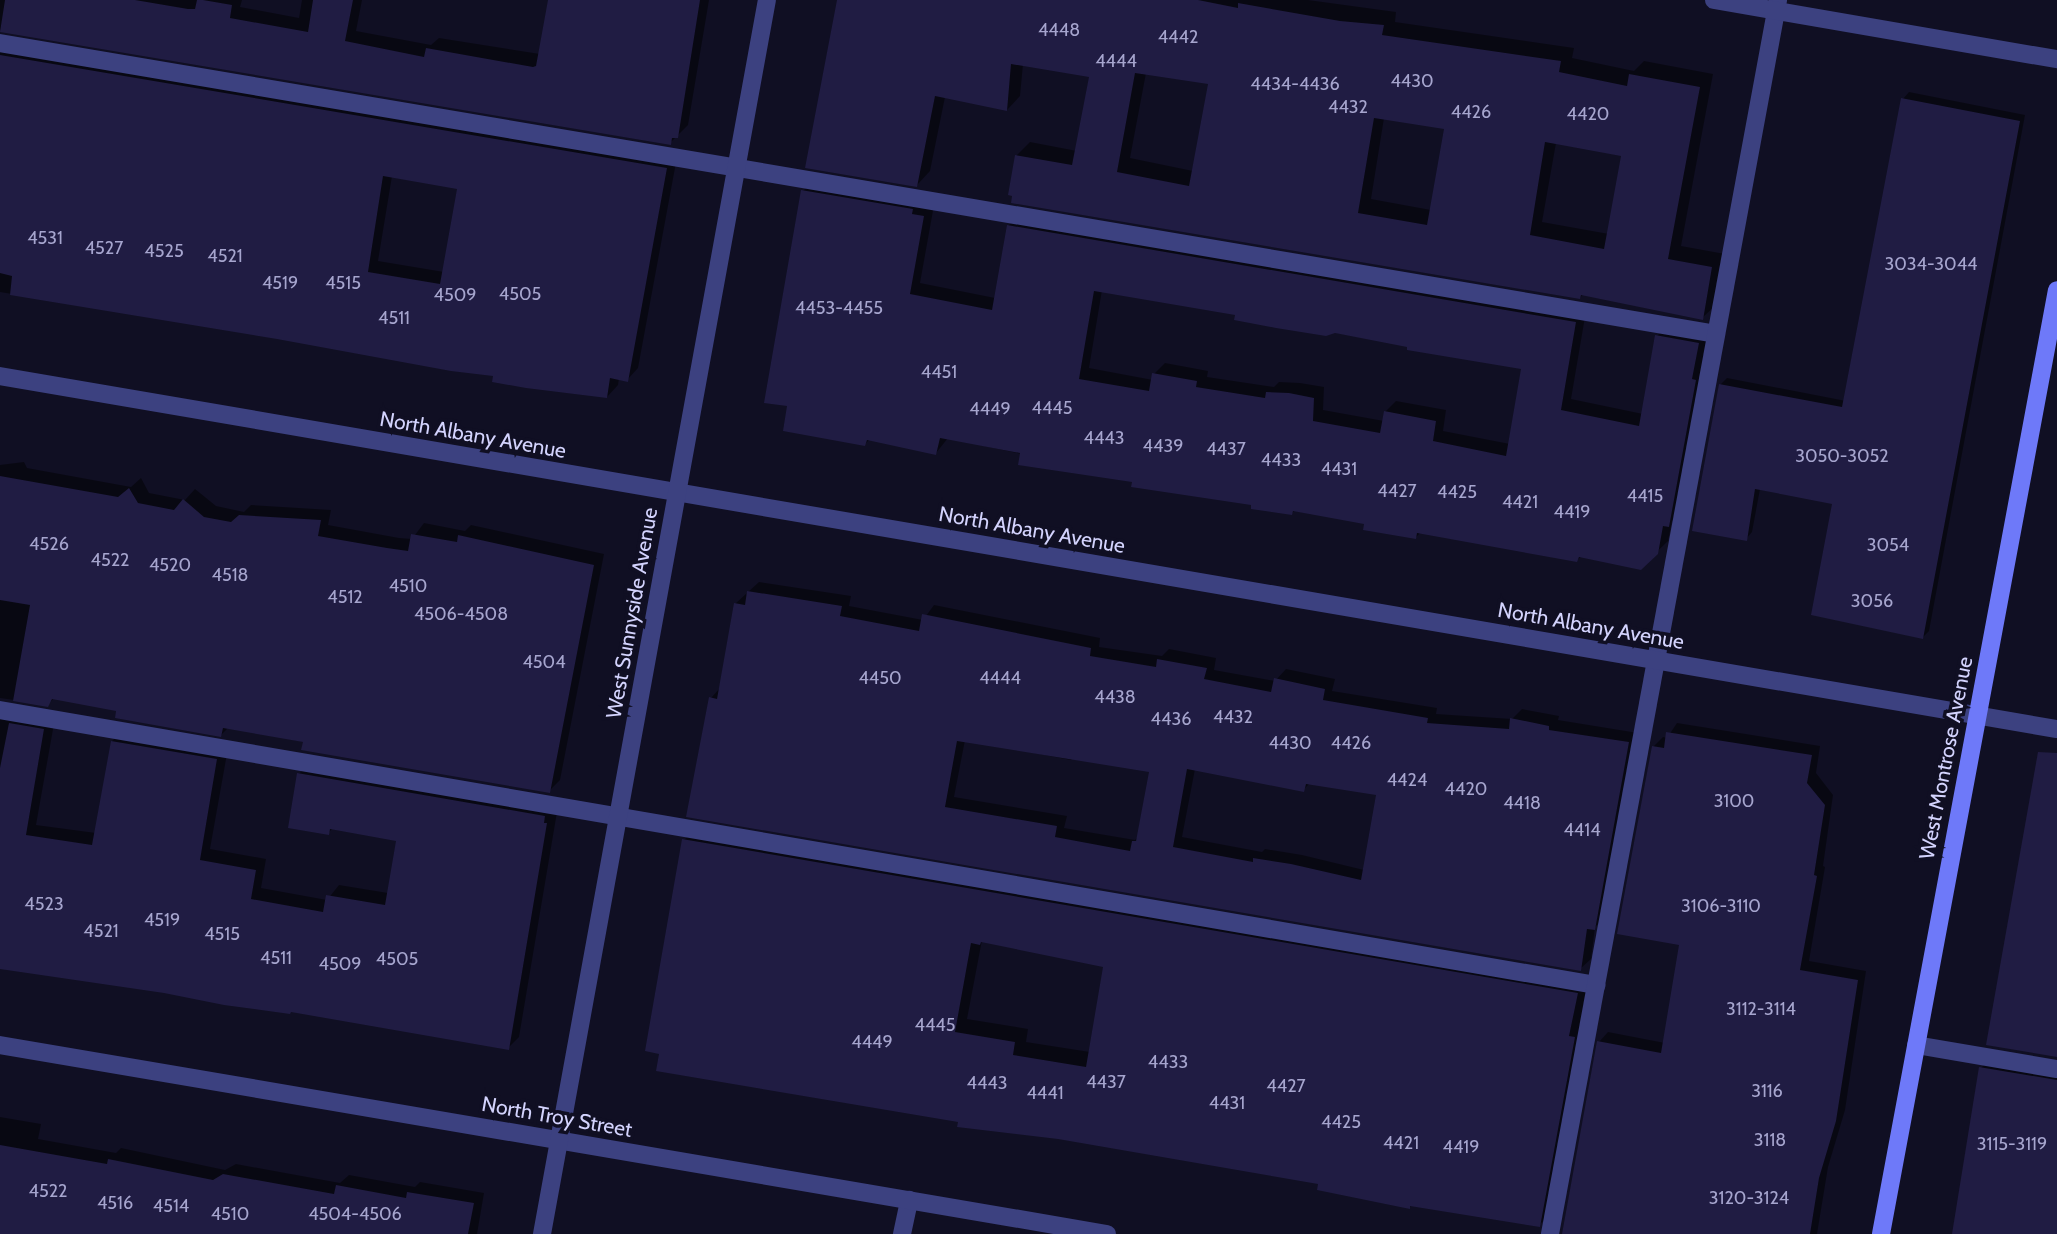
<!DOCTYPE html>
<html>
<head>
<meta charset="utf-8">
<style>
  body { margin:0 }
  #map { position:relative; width:2057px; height:1234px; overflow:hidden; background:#100f23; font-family:Cabin,sans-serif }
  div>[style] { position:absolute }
  .shadow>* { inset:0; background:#0007 }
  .building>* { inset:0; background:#201c43 }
  .service>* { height:18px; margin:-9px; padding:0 9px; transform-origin:9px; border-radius:9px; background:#3c4180 }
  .minor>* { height:18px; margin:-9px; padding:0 9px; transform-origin:9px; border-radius:9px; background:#3c4180 }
  .secondary>* { height:18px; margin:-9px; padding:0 9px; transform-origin:9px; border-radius:9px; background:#6e79f9 }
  span { translate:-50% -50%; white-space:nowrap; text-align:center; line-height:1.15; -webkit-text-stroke:7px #100f23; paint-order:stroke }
  .number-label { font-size:18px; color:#a6a5ce }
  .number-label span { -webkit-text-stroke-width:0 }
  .street-label { font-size:21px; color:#d3d3fd }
</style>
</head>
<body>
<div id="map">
  <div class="shadow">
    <i style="clip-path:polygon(0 0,242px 0,240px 7px,299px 18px,302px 0,362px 0,356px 31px,431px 45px,439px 38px,540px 54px,550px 0,709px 0,688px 125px,670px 143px,0 30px)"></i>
    <i style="clip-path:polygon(evenodd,839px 0,1308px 0,1396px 12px,1395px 22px,1574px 48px,1572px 58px,1634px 71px,1644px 61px,1713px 74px,1681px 246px,1725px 254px,1716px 305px,1702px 318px,1583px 294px,1580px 298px,1016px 156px,1030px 142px,1077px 151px,1092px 76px,1023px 64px,1020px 96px,1007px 110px,945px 97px,930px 171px,917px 185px,839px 0,1146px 73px,1210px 83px,1193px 171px,1130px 158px,1146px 73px,839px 0,1384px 118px,1446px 127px,1431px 210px,1371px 199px,1384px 118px,839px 0,1556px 143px,1623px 155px,1609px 234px,1542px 222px,1556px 143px)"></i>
    <i style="clip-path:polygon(evenodd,0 33px,0 36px,677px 157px,638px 368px,627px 380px,619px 378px,618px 385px,607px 397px,495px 374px,0 292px,0 33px,392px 176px,459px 187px,444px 272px,378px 261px,392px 176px)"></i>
    <i style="clip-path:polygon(1909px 92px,2025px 115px,1929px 631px,1923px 637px,1835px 503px,1760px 489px,1752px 532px,1746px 539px,1720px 385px,1727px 378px,1846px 401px,1903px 99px)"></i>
    <i style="clip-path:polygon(evenodd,814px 180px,934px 205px,920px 283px,995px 298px,1008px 226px,1019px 215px,1586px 311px,1571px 399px,1643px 414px,1657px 336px,1668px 325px,1709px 332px,1680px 514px,1672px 521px,1668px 541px,1640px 568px,1582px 556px,1577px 560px,1421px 532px,1416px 537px,1366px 522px,1295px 510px,1292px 513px,948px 438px,936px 453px,870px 439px,865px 444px,789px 405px,803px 191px,814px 180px,1102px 290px,1523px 367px,1510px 444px,1443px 431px,1446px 410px,1396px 401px,1385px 412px,1384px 421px,1323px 410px,1324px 387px,1300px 383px,1279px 382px,1274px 387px,1207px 377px,1208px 371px,1165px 363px,1154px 374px,1153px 380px,1089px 368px,1102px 290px)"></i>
    <i style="clip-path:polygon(24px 462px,27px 468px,131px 487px,141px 478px,149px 493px,185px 500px,195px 489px,216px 506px,244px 512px,251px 505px,331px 510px,328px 525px,399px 538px,412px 539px,424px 523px,465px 531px,471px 525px,604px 554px,560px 780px,549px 791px,229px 727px,221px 735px,118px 709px,54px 698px,48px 705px,0 698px,0 465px)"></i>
    <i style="clip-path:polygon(evenodd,759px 582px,851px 596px,849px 606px,923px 620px,934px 605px,1100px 638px,1099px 647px,1162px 656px,1169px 649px,1216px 658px,1214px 670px,1275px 681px,1286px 669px,1335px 679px,1332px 691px,1437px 708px,1436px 714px,1512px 719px,1522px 709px,1559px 716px,1558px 720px,1638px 733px,1604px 918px,1595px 927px,1591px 959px,1580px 969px,689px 815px,711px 698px,720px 688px,735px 604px,759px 582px,965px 740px,1071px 760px,1075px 756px,1152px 771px,1139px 836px,1135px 840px,1064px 828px,1067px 816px,954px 797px,965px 740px,759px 582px,1195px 769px,1303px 790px,1310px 783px,1378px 794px,1364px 870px,1302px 855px,1265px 849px,1262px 852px,1182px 837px,1195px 769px)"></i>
    <i style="clip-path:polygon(0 700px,0 703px,55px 718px,36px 825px,96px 833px,112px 741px,124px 730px,228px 748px,210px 849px,266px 859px,261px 888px,327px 900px,339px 885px,388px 893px,398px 840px,333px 828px,328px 833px,299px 774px,310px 762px,557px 812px,519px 1037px,508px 1048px,0 948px)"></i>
    <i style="clip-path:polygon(1677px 723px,1820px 746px,1816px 773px,1833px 795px,1823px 866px,1825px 867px,1809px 961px,1866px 971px,1845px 1110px,1828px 1167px,1817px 1234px,1563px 1234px,1599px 1042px,1608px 1032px,1665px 1043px,1681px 944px,1653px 747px,1663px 737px,1667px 738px)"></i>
    <i style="clip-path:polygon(evenodd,697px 827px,1590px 980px,1553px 1212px,1539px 1225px,1412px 1204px,1409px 1208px,1320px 1183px,960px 1120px,684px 840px,697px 827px,982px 940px,1105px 966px,1090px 1052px,1026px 1042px,1028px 1029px,967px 1019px,982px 940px)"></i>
    <i style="clip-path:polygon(1995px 1054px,2057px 1064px,2057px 1234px,1953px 1234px,1981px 1068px)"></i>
    <i style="clip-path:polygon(0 1117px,41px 1124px,38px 1139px,116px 1153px,121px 1148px,225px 1170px,236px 1164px,340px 1183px,349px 1175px,415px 1187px,420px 1182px,484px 1193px,477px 1234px,0 1234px)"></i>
  </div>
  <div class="building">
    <i style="clip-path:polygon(5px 0,135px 0,188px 9px,195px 9px,197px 0,203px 0,232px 5px,230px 18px,308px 32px,313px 0,353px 0,345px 41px,424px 57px,426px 48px,533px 67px,536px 66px,548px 0,700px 0,678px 138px,672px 138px,671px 145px,0 32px)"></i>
    <i style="clip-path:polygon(evenodd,837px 0,1198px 0,1238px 8px,1238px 3px,1340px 21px,1384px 25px,1382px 35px,1561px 61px,1559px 72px,1627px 86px,1629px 74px,1700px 87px,1668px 259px,1712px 267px,1703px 320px,1581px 295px,1580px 299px,1011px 203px,1012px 196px,1008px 195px,1015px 155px,1072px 165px,1089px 77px,1011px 64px,1007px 111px,935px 96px,917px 187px,805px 168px,837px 0,1135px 73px,1208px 84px,1189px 186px,1117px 172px,1135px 73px,837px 0,1374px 118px,1444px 129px,1427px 225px,1358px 213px,1374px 118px,837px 0,1545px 142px,1621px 156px,1604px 249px,1530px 235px,1545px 142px)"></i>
    <i style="clip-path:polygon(evenodd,0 55px,667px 168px,628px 382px,610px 378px,607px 398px,526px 388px,492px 382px,493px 376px,451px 371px,277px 339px,10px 295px,12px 276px,0 273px,0 55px,383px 176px,457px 189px,440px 284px,368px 272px,383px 176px)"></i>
    <i style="clip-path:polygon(1901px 98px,2020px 121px,1923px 639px,1811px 615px,1832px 504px,1755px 489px,1747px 541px,1692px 531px,1719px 384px,1842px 407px)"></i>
    <i style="clip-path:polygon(evenodd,801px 190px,913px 209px,912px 214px,924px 216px,910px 294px,992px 310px,1007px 225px,1576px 322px,1561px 410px,1639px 426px,1655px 335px,1699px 343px,1692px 379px,1696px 380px,1669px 527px,1663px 526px,1658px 554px,1641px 570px,1579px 557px,1577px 562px,1417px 533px,1416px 539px,1363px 530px,1364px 524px,1293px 511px,1292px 515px,1251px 509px,1251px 505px,1131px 487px,1132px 482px,1018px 465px,1020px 453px,940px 438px,936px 455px,867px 440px,865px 446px,783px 431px,787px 406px,764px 403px,801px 190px,1094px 291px,1235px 315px,1234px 320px,1276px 328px,1326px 336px,1335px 333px,1407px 347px,1407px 350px,1521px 369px,1506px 456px,1433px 441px,1436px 421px,1384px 411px,1380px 433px,1313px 421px,1314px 398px,1289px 393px,1266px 392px,1265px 398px,1196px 387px,1197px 381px,1152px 373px,1149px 391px,1079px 379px,1094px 291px)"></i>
    <i style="clip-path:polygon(0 476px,118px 497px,129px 488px,138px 503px,174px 510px,183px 499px,204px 517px,231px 522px,239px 515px,321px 520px,318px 536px,387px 548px,408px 551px,411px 534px,457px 542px,458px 535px,594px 565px,550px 793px,301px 750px,303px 742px,223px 728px,221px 737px,115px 718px,116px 711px,52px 699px,48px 707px,13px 701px,30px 605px,0 600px)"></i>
    <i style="clip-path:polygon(evenodd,747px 591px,842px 606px,840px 616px,919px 631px,922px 614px,1091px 648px,1090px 656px,1156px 667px,1157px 659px,1207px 668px,1204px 679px,1271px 692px,1274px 678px,1325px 689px,1323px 700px,1428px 718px,1427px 723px,1509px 729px,1510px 718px,1549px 726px,1549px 730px,1629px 742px,1595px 930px,1587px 929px,1581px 971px,686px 817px,709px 697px,717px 699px,734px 603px,745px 605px,747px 591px,957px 741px,1149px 772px,1136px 841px,1132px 841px,1130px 851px,1055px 837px,1057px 826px,945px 807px,957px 741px,747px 591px,1187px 769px,1304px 792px,1306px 784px,1376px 795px,1361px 880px,1291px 864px,1253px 858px,1253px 862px,1173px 847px,1187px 769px)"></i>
    <i style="clip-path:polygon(9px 723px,44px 729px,26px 835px,92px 845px,111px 741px,217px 759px,200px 860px,256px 870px,251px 899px,323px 912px,326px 895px,385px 905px,396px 841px,330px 829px,329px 835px,288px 828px,297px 773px,545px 816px,544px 823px,547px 823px,509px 1050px,291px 1012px,290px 1014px,224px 1005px,164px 993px,0 969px,0 768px)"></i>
    <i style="clip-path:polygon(1666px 732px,1812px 755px,1807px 783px,1825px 805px,1814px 875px,1817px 876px,1800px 970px,1858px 980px,1836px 1121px,1819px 1178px,1810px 1234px,1562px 1234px,1597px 1041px,1661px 1053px,1679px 945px,1617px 934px,1652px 746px,1664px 748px)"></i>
    <i style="clip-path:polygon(2038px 752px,2057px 753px,2057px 1057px,1986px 1045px)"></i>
    <i style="clip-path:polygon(evenodd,682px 839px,1578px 993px,1569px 1036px,1575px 1037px,1540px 1227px,1410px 1206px,1410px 1209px,1317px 1190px,1318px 1184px,1058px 1139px,957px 1127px,958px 1122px,656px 1071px,659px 1054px,645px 1051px,682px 839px,981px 942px,1103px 967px,1086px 1067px,1013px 1055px,1015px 1042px,955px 1032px,971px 943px,980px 945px,981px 942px)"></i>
    <i style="clip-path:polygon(1979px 1067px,2057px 1080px,2057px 1234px,1952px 1234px)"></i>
    <i style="clip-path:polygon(0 1145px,107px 1164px,108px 1159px,213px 1180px,223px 1174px,334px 1194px,336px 1185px,406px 1198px,407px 1192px,474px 1203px,468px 1234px,0 1234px)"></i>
  </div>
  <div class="service">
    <i style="left:0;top:43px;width:1740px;rotate:9.62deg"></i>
    <i style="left:0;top:710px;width:1620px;rotate:9.78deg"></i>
    <i style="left:1916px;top:1045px;width:143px;rotate:9.7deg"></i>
    <i style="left:902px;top:1234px;width:35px;rotate:-78deg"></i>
    <i style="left:1550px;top:1234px;width:1255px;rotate:-79.53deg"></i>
  </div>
  <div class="minor">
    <i style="left:1714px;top:0;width:348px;rotate:9.8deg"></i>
    <i style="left:0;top:376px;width:2087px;rotate:9.74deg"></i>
    <i style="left:0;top:1045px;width:1123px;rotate:9.69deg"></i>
    <i style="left:542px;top:1234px;width:1254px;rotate:-79.67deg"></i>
  </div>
  <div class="secondary">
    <i style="left:1881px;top:1234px;width:960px;rotate:-79.44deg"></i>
  </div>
  <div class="number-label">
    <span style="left:1059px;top:30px">4448</span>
    <span style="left:1178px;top:37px">4442</span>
    <span style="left:1116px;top:61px">4444</span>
    <span style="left:1412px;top:81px">4430</span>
    <span style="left:1295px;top:84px">4434-4436</span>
    <span style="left:1348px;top:107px">4432</span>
    <span style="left:1471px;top:112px">4426</span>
    <span style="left:1588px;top:114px">4420</span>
    <span style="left:45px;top:238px">4531</span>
    <span style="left:104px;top:248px">4527</span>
    <span style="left:164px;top:251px">4525</span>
    <span style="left:225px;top:256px">4521</span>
    <span style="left:1931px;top:264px">3034-3044</span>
    <span style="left:280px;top:283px">4519</span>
    <span style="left:343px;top:283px">4515</span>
    <span style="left:520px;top:294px">4505</span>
    <span style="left:455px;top:295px">4509</span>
    <span style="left:839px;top:308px">4453-4455</span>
    <span style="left:394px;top:318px">4511</span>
    <span style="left:939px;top:372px">4451</span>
    <span style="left:1052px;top:408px">4445</span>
    <span style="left:990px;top:409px">4449</span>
    <span style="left:1104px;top:438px">4443</span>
    <span style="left:1163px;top:446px">4439</span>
    <span style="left:1226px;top:449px">4437</span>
    <span style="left:1842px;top:456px">3050-3052</span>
    <span style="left:1281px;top:460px">4433</span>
    <span style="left:1339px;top:469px">4431</span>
    <span style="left:1397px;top:491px">4427</span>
    <span style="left:1457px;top:492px">4425</span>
    <span style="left:1645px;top:496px">4415</span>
    <span style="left:1520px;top:502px">4421</span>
    <span style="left:1572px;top:512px">4419</span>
    <span style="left:49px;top:544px">4526</span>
    <span style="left:1888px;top:545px">3054</span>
    <span style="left:110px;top:560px">4522</span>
    <span style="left:170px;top:565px">4520</span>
    <span style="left:230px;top:575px">4518</span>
    <span style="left:408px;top:586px">4510</span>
    <span style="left:345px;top:597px">4512</span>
    <span style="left:1872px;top:601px">3056</span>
    <span style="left:461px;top:614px">4506-4508</span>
    <span style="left:544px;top:662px">4504</span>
    <span style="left:880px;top:678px">4450</span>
    <span style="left:1000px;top:678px">4444</span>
    <span style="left:1115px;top:697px">4438</span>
    <span style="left:1233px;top:717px">4432</span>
    <span style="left:1171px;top:719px">4436</span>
    <span style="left:1290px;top:743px">4430</span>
    <span style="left:1351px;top:743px">4426</span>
    <span style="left:1407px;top:780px">4424</span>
    <span style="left:1466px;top:789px">4420</span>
    <span style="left:1734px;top:801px">3100</span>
    <span style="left:1522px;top:803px">4418</span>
    <span style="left:1582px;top:830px">4414</span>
    <span style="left:44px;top:904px">4523</span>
    <span style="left:1721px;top:906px">3106-3110</span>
    <span style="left:162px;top:920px">4519</span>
    <span style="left:101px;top:931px">4521</span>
    <span style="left:222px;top:934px">4515</span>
    <span style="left:276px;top:958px">4511</span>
    <span style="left:397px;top:959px">4505</span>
    <span style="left:340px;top:964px">4509</span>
    <span style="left:1761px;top:1009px">3112-3114</span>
    <span style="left:935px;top:1025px">4445</span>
    <span style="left:872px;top:1042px">4449</span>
    <span style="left:1168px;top:1062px">4433</span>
    <span style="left:1106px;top:1082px">4437</span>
    <span style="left:987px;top:1083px">4443</span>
    <span style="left:1286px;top:1086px">4427</span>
    <span style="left:1767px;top:1091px">3116</span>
    <span style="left:1045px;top:1093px">4441</span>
    <span style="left:1227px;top:1103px">4431</span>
    <span style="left:1341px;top:1122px">4425</span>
    <span style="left:1770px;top:1140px">3118</span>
    <span style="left:1401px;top:1143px">4421</span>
    <span style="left:2012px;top:1144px">3115-3119</span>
    <span style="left:1461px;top:1147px">4419</span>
    <span style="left:48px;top:1191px">4522</span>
    <span style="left:1749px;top:1198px">3120-3124</span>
    <span style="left:115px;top:1203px">4516</span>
    <span style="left:171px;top:1206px">4514</span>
    <span style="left:230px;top:1214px">4510</span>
    <span style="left:355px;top:1214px">4504-4506</span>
  </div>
  <div class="street-label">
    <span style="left:473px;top:435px;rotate:10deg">North Albany Avenue</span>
    <span style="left:1032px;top:530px;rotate:10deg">North Albany Avenue</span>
    <span style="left:632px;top:613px;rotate:-80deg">West Sunnyside Avenue</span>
    <span style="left:1591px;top:626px;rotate:10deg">North Albany Avenue</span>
    <span style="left:1946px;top:758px;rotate:-79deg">West Montrose Avenue</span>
    <span style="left:557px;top:1117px;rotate:10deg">North Troy Street</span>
  </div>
</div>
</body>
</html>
